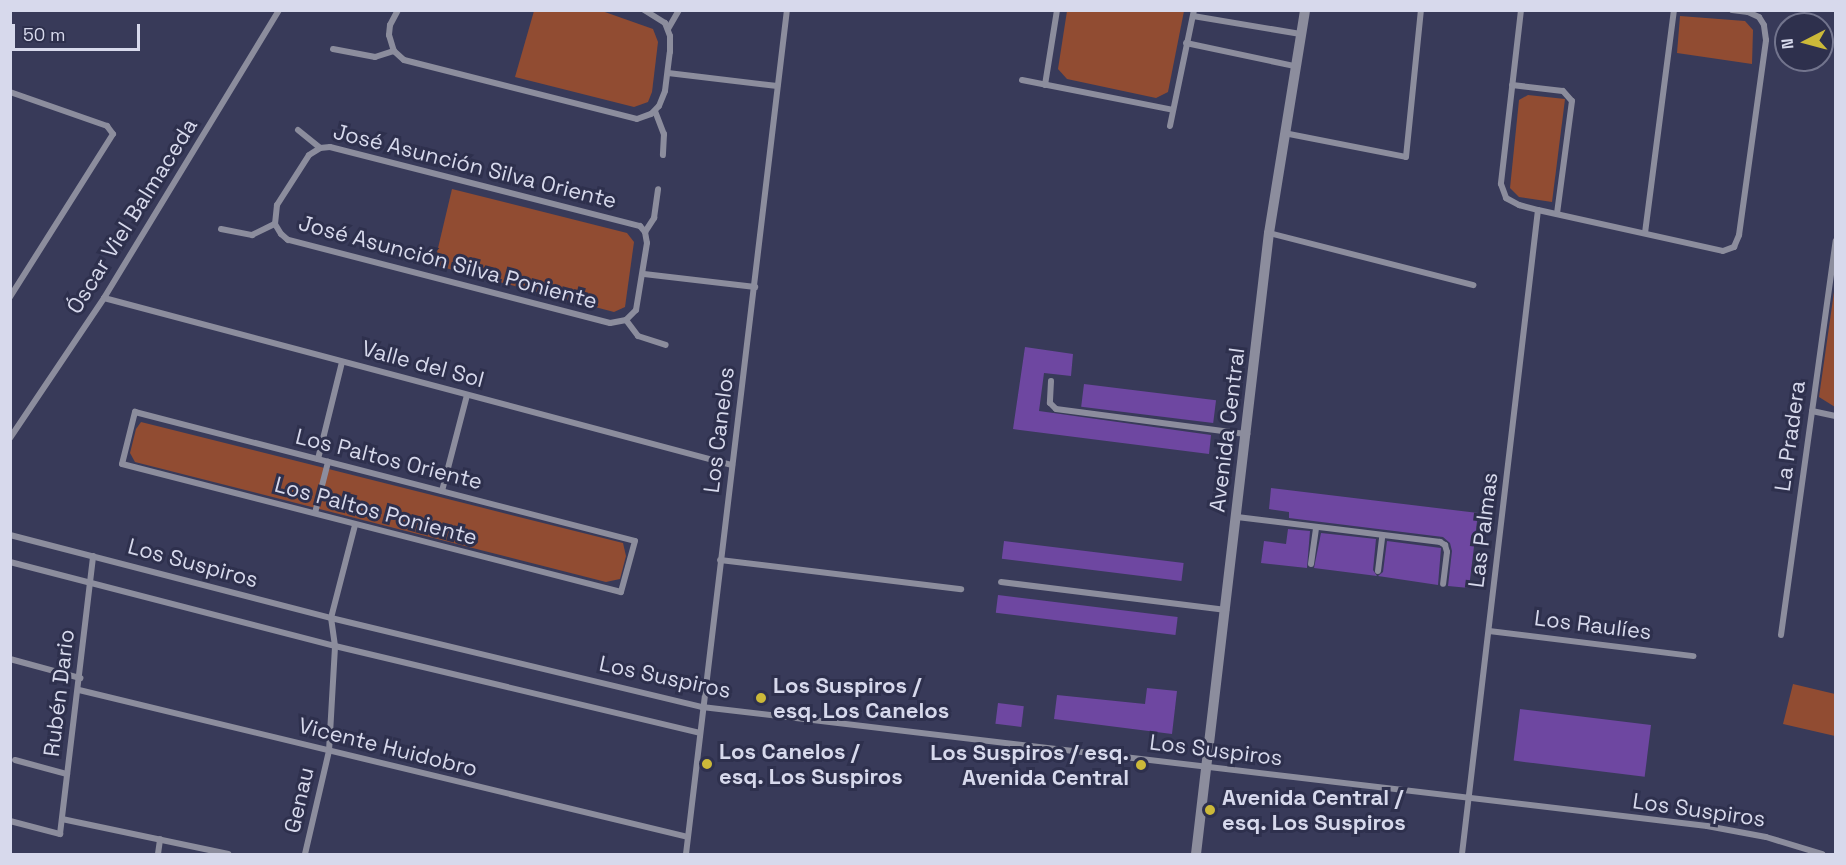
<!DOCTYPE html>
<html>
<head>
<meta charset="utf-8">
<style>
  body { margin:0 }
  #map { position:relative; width:1846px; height:865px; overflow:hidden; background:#383a59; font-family:"Space Grotesk",sans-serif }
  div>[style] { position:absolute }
  .green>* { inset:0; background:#914c32 }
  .building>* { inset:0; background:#6e47a1; transform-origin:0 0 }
  .minor>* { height:6px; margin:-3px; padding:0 3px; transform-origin:3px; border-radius:3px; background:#8c8d9d }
  .tertiary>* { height:10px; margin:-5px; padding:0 5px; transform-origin:5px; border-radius:5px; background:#8c8d9d }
  .dots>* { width:16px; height:16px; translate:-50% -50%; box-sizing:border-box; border:3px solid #2e304d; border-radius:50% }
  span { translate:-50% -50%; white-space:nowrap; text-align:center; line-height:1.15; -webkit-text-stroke:6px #2e304d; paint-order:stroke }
  .street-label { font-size:22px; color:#d7d9ec }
  .poi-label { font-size:22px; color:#d7d9ec; font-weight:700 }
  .left { translate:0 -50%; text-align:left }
  .right { translate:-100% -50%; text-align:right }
  .frame { position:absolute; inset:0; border:12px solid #d7d9ec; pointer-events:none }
  .north { position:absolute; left:1774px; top:12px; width:60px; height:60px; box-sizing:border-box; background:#2e304d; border:2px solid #72748d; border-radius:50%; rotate:264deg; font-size:16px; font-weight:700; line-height:24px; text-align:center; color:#d7d9ec }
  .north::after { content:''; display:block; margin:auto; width:21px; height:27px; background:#ccb939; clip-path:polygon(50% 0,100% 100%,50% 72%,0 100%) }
  .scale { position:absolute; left:12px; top:24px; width:128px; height:27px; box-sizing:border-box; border:3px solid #d7d9ec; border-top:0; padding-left:8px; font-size:18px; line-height:21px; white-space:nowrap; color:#d7d9ec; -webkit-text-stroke:4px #2e304d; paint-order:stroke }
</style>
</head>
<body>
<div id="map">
  <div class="green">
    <i style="clip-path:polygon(534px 11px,602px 11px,653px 29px,658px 42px,652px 92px,648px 102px,634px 107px,515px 77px)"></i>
    <i style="clip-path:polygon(1067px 11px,1184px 11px,1168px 92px,1156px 98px,1067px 79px,1058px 69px)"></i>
    <i style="clip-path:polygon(1680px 16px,1745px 21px,1753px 30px,1752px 64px,1677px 53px)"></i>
    <i style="clip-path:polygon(1528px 95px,1565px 99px,1552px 202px,1519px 197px,1510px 188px,1519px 100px)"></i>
    <i style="clip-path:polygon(452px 189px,627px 233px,634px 242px,625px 307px,614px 312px,434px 265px)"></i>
    <i style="clip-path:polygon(1835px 285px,1835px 407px,1819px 397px)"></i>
    <i style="clip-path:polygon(141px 422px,623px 543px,626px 556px,620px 579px,606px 582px,135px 462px,130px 453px,136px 429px)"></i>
    <i style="clip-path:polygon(1793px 684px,1835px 694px,1835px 736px,1783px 724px)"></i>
  </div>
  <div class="building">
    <i style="clip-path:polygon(1025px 347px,1073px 354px,1071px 376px,1044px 373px,1039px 411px,1211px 435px,1209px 454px,1013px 429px)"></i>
    <i style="left:1084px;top:384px;width:133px;height:23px;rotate:7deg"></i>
    <i style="clip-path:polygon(1271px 488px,1478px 513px,1469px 588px,1448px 586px,1452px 551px,1450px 543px,1443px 537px,1289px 518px,1289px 512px,1269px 509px)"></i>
    <i style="clip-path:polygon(1288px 529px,1310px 531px,1307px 568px,1261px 563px,1264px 541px,1286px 544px)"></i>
    <i style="clip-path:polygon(1321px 533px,1376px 539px,1373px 570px,1377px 576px,1314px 568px)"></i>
    <i style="left:1004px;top:541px;width:181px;height:18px;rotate:7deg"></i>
    <i style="clip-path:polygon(1387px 541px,1441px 548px,1438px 585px,1378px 576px,1383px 572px)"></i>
    <i style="left:998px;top:595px;width:181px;height:18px;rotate:7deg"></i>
    <i style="clip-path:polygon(1147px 688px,1177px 691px,1172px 734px,1054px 719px,1057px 695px,1145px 704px)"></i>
    <i style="left:998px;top:703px;width:26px;height:21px;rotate:7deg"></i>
    <i style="left:1520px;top:709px;width:132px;height:52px;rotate:7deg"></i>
  </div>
  <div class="minor">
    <i style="left:398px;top:10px;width:17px;rotate:118deg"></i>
    <i style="left:390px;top:25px;width:10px;rotate:96deg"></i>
    <i style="left:389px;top:35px;width:17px;rotate:73deg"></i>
    <i style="left:394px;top:51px;width:13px;rotate:42deg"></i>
    <i style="left:404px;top:60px;width:240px;rotate:14.2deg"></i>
    <i style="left:637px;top:119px;width:15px;rotate:-20deg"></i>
    <i style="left:651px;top:114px;width:11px;rotate:-45deg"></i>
    <i style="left:659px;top:106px;width:16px;rotate:-68deg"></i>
    <i style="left:665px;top:91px;width:39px;rotate:-83deg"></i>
    <i style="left:670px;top:52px;width:16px;rotate:-90deg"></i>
    <i style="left:670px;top:36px;width:14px;rotate:-111deg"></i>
    <i style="left:665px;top:23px;width:25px;rotate:-148deg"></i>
    <i style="left:1521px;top:10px;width:175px;rotate:96.6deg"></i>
    <i style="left:1501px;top:184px;width:15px;rotate:70deg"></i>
    <i style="left:1506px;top:198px;width:15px;rotate:28deg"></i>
    <i style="left:1519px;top:205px;width:20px;rotate:15deg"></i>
    <i style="left:1538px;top:210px;width:189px;rotate:12.5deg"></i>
    <i style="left:1723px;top:251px;width:12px;rotate:-20deg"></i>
    <i style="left:1734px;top:247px;width:13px;rotate:-67deg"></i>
    <i style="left:1739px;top:235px;width:197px;rotate:-82.1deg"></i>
    <i style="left:1766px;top:40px;width:15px;rotate:-98deg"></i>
    <i style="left:1764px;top:25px;width:9px;rotate:-122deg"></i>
    <i style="left:1759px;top:17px;width:12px;rotate:-156deg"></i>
    <i style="left:1748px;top:12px;width:16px;rotate:-173deg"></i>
    <i style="left:1193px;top:16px;width:109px;rotate:9.5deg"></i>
    <i style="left:668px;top:29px;width:22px;rotate:-60deg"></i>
    <i style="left:1186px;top:43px;width:110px;rotate:12deg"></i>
    <i style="left:333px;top:49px;width:43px;rotate:10.8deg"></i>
    <i style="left:375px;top:57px;width:20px;rotate:-18deg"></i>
    <i style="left:668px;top:73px;width:110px;rotate:6.8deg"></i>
    <i style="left:1022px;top:80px;width:154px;rotate:11.2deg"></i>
    <i style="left:1045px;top:85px;width:76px;rotate:-80.9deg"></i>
    <i style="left:1512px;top:85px;width:51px;rotate:6.7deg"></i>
    <i style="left:1563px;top:91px;width:13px;rotate:48deg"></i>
    <i style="left:1572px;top:101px;width:114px;rotate:97.6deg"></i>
    <i style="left:10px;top:92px;width:103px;rotate:19.3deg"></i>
    <i style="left:107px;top:126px;width:10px;rotate:53deg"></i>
    <i style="left:113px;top:134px;width:193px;rotate:122.3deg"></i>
    <i style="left:655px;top:111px;width:25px;rotate:69deg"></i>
    <i style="left:664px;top:134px;width:21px;rotate:93deg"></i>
    <i style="left:1170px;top:126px;width:118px;rotate:-78.3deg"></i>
    <i style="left:298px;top:130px;width:28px;rotate:39deg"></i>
    <i style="left:1284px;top:133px;width:124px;rotate:11.1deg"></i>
    <i style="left:1406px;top:157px;width:148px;rotate:-84.2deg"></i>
    <i style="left:330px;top:147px;width:320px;rotate:14.3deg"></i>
    <i style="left:640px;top:226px;width:8px;rotate:50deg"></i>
    <i style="left:645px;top:232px;width:11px;rotate:80deg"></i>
    <i style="left:647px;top:243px;width:68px;rotate:99.3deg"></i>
    <i style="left:636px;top:310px;width:14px;rotate:135deg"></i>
    <i style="left:626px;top:320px;width:16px;rotate:169deg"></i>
    <i style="left:610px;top:323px;width:333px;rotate:-165.5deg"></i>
    <i style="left:288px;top:240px;width:9px;rotate:-139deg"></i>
    <i style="left:281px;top:234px;width:12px;rotate:-121deg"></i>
    <i style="left:275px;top:224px;width:19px;rotate:-84deg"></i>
    <i style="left:277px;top:205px;width:59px;rotate:-57.4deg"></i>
    <i style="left:309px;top:155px;width:13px;rotate:-32deg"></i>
    <i style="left:320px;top:148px;width:10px;rotate:-6deg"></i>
    <i style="left:221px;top:229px;width:32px;rotate:11deg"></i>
    <i style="left:252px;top:235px;width:25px;rotate:-26deg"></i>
    <i style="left:645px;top:232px;width:17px;rotate:-57deg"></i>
    <i style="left:654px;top:218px;width:29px;rotate:-82deg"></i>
    <i style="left:1269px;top:233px;width:211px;rotate:14.3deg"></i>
    <i style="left:1645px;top:233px;width:225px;rotate:-82.6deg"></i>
    <i style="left:644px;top:274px;width:112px;rotate:6.7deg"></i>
    <i style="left:104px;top:298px;width:650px;rotate:14.89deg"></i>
    <i style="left:626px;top:320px;width:20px;rotate:53deg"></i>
    <i style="left:638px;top:336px;width:29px;rotate:18deg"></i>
    <i style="left:1051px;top:381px;width:22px;rotate:93deg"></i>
    <i style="left:1050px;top:403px;width:8px;rotate:45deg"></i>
    <i style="left:1056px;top:409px;width:193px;rotate:7.5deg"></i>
    <i style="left:1812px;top:411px;width:25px;rotate:12deg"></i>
    <i style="left:135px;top:412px;width:516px;rotate:14.47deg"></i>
    <i style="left:635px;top:541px;width:53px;rotate:105.4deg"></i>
    <i style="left:621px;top:592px;width:515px;rotate:-165.61deg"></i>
    <i style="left:122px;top:464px;width:54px;rotate:-76deg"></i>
    <i style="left:10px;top:438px;width:169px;rotate:-56.1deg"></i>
    <i style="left:104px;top:298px;width:337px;rotate:-58.7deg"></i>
    <i style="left:318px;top:459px;width:100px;rotate:-76.1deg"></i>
    <i style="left:442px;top:491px;width:99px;rotate:-75.4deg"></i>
    <i style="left:315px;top:513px;width:53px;rotate:-75.7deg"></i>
    <i style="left:1237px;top:517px;width:205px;rotate:7deg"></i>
    <i style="left:1440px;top:542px;width:6px;rotate:31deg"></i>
    <i style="left:1445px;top:545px;width:7px;rotate:74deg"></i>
    <i style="left:1447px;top:552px;width:32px;rotate:97deg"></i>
    <i style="left:10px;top:535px;width:332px;rotate:14.5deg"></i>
    <i style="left:331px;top:618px;width:382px;rotate:13.5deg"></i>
    <i style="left:702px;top:707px;width:1012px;rotate:6.75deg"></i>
    <i style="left:1707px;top:826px;width:60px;rotate:10.6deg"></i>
    <i style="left:1766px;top:837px;width:59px;rotate:16.9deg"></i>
    <i style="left:720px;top:560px;width:243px;rotate:6.9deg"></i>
    <i style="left:10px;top:562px;width:336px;rotate:14.5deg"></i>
    <i style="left:335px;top:646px;width:375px;rotate:13.4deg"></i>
    <i style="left:1311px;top:564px;width:37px;rotate:-82deg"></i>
    <i style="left:1378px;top:571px;width:35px;rotate:-83deg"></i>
    <i style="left:1001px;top:582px;width:227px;rotate:7.1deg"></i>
    <i style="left:1489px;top:631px;width:206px;rotate:7deg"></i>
    <i style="left:1781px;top:635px;width:398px;rotate:-82.1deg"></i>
    <i style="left:10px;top:659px;width:73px;rotate:15.2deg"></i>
    <i style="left:79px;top:690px;width:626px;rotate:13.57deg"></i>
    <i style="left:15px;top:760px;width:54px;rotate:15.1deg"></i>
    <i style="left:62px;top:819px;width:170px;rotate:11.9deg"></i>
    <i style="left:10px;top:821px;width:52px;rotate:14.6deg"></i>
    <i style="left:60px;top:834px;width:280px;rotate:-83.2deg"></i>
    <i style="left:158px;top:854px;width:15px;rotate:-82deg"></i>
    <i style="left:305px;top:854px;width:106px;rotate:-76.9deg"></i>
    <i style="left:329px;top:751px;width:105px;rotate:-86.7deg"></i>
    <i style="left:335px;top:646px;width:28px;rotate:-98deg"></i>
    <i style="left:331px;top:618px;width:96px;rotate:-75.5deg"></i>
    <i style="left:686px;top:854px;width:850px;rotate:-83.18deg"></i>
    <i style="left:1462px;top:854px;width:648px;rotate:-83.27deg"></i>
  </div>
  <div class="tertiary">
    <i style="left:1196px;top:854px;width:625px;rotate:-83.3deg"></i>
    <i style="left:1269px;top:233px;width:226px;rotate:-80.8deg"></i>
  </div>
  <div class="dots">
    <i style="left:761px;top:698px;background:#ccb939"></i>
    <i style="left:707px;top:764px;background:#ccb939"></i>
    <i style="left:1141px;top:765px;background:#ccb939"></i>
    <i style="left:1210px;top:810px;background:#ccb939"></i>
  </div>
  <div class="street-label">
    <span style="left:475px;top:166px;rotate:14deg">José Asunción Silva Oriente</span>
    <span style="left:132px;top:216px;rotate:-58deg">Óscar Viel Balmaceda</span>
    <span style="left:448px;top:262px;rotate:15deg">José Asunción Silva Poniente</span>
    <span style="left:423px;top:364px;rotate:15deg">Valle del Sol</span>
    <span style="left:719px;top:430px;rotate:-83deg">Los Canelos</span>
    <span style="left:1227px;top:430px;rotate:-83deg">Avenida Central</span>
    <span style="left:1790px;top:436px;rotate:-82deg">La Pradera</span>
    <span style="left:389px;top:459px;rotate:14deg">Los Paltos Oriente</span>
    <span style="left:376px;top:511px;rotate:15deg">Los Paltos Poniente</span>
    <span style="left:1483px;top:530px;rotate:-83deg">Las Palmas</span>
    <span style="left:193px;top:563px;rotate:15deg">Los Suspiros</span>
    <span style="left:1593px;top:625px;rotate:7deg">Los Raulíes</span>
    <span style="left:665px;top:677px;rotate:12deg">Los Suspiros</span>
    <span style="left:59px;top:693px;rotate:-83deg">Rubén Dario</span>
    <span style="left:388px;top:747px;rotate:14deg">Vicente Huidobro</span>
    <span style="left:1216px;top:750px;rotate:7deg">Los Suspiros</span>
    <span style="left:299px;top:800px;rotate:-77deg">Genau</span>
    <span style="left:1699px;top:810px;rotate:8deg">Los Suspiros</span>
  </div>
  <div class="poi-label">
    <span class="left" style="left:773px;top:698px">Los Suspiros /<br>esq. Los Canelos</span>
    <span class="left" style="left:719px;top:764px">Los Canelos /<br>esq. Los Suspiros</span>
    <span class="right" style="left:1129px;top:765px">Los Suspiros / esq.<br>Avenida Central</span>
    <span class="left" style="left:1222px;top:810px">Avenida Central /<br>esq. Los Suspiros</span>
  </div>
  <div class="frame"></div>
  <div class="north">N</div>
  <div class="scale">50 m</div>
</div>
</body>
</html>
